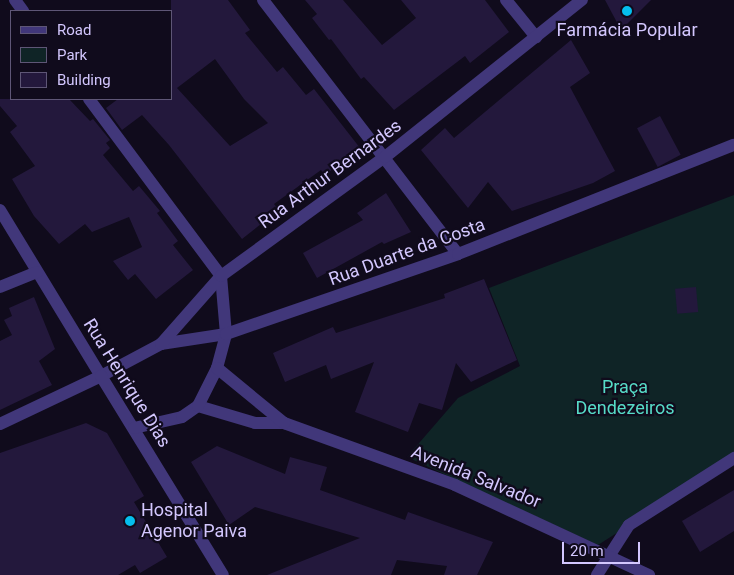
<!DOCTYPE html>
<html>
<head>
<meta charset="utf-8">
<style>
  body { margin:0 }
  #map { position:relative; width:734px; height:575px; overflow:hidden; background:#100b1c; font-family:Roboto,sans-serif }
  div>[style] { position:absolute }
  .green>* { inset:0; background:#0f2426 }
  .building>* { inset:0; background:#23183c; transform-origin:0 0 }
  .minor>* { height:12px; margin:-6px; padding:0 6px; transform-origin:6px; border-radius:6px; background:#41377a }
  .tertiary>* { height:12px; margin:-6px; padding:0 6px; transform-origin:6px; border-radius:6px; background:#41377a }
  .dots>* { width:14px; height:14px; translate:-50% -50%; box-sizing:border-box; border:2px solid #100b1c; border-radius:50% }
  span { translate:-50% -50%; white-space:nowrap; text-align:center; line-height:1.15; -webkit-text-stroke:4.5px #100b1c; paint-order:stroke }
  .poi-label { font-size:18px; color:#d3c7fe }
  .left { translate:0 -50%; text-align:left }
  .street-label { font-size:18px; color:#d3c7fe }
  .park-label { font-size:18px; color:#56dbc7 }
  .legend { position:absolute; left:10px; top:10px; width:162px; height:90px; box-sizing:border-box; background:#100b1c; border:1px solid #5e5676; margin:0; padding:6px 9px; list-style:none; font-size:15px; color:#d3c7fe }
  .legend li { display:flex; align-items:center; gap:10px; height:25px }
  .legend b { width:25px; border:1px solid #5e5676 }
  .scale { position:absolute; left:562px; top:542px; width:78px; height:22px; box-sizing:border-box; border:2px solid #d3c7fe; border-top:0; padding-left:6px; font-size:15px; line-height:18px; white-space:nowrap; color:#d3c7fe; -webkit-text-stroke:4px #100b1c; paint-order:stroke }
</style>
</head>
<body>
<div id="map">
  <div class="green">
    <i style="clip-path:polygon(734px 195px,734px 458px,598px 545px,407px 457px,458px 398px,520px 366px,489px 288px)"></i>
  </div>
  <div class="building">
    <i style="clip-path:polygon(evenodd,171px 0,228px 0,250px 30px,245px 33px,277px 72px,283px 67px,306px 95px,314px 89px,360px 148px,325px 175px,321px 170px,274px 204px,277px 208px,264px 218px,266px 220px,242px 239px,169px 145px,142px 115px,122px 130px,106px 108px,118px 99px,171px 99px,171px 0,215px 59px,244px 99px,268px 123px,230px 146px,177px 88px,215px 59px)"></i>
    <i style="clip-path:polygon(305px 0,343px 0,382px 45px,416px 18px,401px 0,485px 0,509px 32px,470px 63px,465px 56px,394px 110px,364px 77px,361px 79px,331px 39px,329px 40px,312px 18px,317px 14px)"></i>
    <i style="clip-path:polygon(605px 0,651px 0,621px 30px)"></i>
    <i style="clip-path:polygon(571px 40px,590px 73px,570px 87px,615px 171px,593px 183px,512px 211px,488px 182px,468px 208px,421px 150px,445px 128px,454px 138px)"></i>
    <i style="clip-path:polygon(0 99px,69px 99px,90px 121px,93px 119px,110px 140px,106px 143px,110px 148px,103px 155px,133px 191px,139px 186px,160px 211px,157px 213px,178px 241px,173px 245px,193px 270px,156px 299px,135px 274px,128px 280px,113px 261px,142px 247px,129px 217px,92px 232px,85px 224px,59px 244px,34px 216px,12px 179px,35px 166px,10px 132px,17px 126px,0 106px)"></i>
    <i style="left:660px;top:116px;width:44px;height:26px;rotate:62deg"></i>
    <i style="clip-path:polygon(386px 193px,411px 232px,384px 244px,382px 242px,317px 278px,303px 253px,363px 220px,357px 213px)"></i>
    <i style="clip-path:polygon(484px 279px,517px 360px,471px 382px,456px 363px,442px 410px,419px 403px,408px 432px,355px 412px,374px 362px,331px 379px,326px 365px,285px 382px,273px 353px,333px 327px,336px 333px,445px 298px,444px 294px)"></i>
    <i style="left:696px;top:287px;width:25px;height:21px;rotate:85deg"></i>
    <i style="clip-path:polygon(34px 297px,55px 349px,39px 361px,52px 385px,0 410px,0 341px,12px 335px,4px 320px,12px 316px,9px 308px)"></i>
    <i style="clip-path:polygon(86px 423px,107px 433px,144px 496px,134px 502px,167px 557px,140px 573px,135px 565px,118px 575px,0 575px,0 453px)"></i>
    <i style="clip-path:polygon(217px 446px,285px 474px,290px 457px,327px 467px,320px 490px,405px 520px,408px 512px,493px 542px,477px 575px,444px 575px,447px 566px,397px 560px,391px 575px,267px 575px,360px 538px,255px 507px,229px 525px,191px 462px)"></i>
    <i style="clip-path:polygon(734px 490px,734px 531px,700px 552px,682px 521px)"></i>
  </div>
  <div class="minor">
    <i style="left:15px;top:0;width:14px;rotate:54deg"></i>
    <i style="left:263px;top:0;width:320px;rotate:52.5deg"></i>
    <i style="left:506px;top:0;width:48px;rotate:51deg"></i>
    <i style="left:89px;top:99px;width:221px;rotate:53.3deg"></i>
    <i style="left:221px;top:276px;width:58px;rotate:85.1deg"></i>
    <i style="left:226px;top:334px;width:66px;rotate:171.3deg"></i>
    <i style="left:0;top:210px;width:194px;rotate:58.7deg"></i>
    <i style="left:101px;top:376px;width:68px;rotate:-28.1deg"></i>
    <i style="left:161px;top:344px;width:91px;rotate:-48.6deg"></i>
    <i style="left:221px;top:276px;width:203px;rotate:-36deg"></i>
    <i style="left:385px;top:157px;width:252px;rotate:-38.6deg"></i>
    <i style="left:0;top:287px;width:40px;rotate:-22deg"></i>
    <i style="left:217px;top:368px;width:35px;rotate:-75deg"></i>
    <i style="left:226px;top:334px;width:245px;rotate:-19deg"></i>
    <i style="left:458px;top:254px;width:297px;rotate:-21.6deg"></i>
    <i style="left:597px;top:575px;width:59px;rotate:-57.4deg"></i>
    <i style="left:629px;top:525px;width:125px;rotate:-32.5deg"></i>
  </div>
  <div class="tertiary">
    <i style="left:198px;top:406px;width:59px;rotate:16.6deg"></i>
    <i style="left:255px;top:423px;width:29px"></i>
    <i style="left:284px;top:423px;width:182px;rotate:19.9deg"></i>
    <i style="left:455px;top:485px;width:214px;rotate:24.9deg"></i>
    <i style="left:0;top:424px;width:112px;rotate:-25.4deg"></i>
    <i style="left:101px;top:376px;width:233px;rotate:58.5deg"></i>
    <i style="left:134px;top:428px;width:49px;rotate:-12.9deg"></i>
    <i style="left:182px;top:417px;width:19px;rotate:-35deg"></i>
    <i style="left:198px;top:406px;width:42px;rotate:-63.4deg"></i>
    <i style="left:217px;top:368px;width:87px;rotate:39.4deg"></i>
  </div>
  <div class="dots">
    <i style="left:627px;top:11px;background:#05beed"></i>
    <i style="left:130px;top:521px;background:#05beed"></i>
  </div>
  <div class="poi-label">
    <span style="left:627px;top:30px">Farmácia Popular</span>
    <span class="left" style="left:141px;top:521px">Hospital<br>Agenor Paiva</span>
  </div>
  <div class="street-label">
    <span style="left:330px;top:174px;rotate:-36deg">Rua Arthur Bernardes</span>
    <span style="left:407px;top:252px;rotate:-20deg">Rua Duarte da Costa</span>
    <span style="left:127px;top:383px;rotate:58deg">Rua Henrique Dias</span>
    <span style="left:476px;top:477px;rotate:22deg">Avenida Salvador</span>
  </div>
  <div class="park-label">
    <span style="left:625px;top:398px">Praça<br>Dendezeiros</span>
  </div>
  <ul class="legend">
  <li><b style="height:6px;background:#41377a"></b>Road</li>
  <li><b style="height:14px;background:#0f2426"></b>Park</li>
  <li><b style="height:14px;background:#23183c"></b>Building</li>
  </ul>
  <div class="scale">20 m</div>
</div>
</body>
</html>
